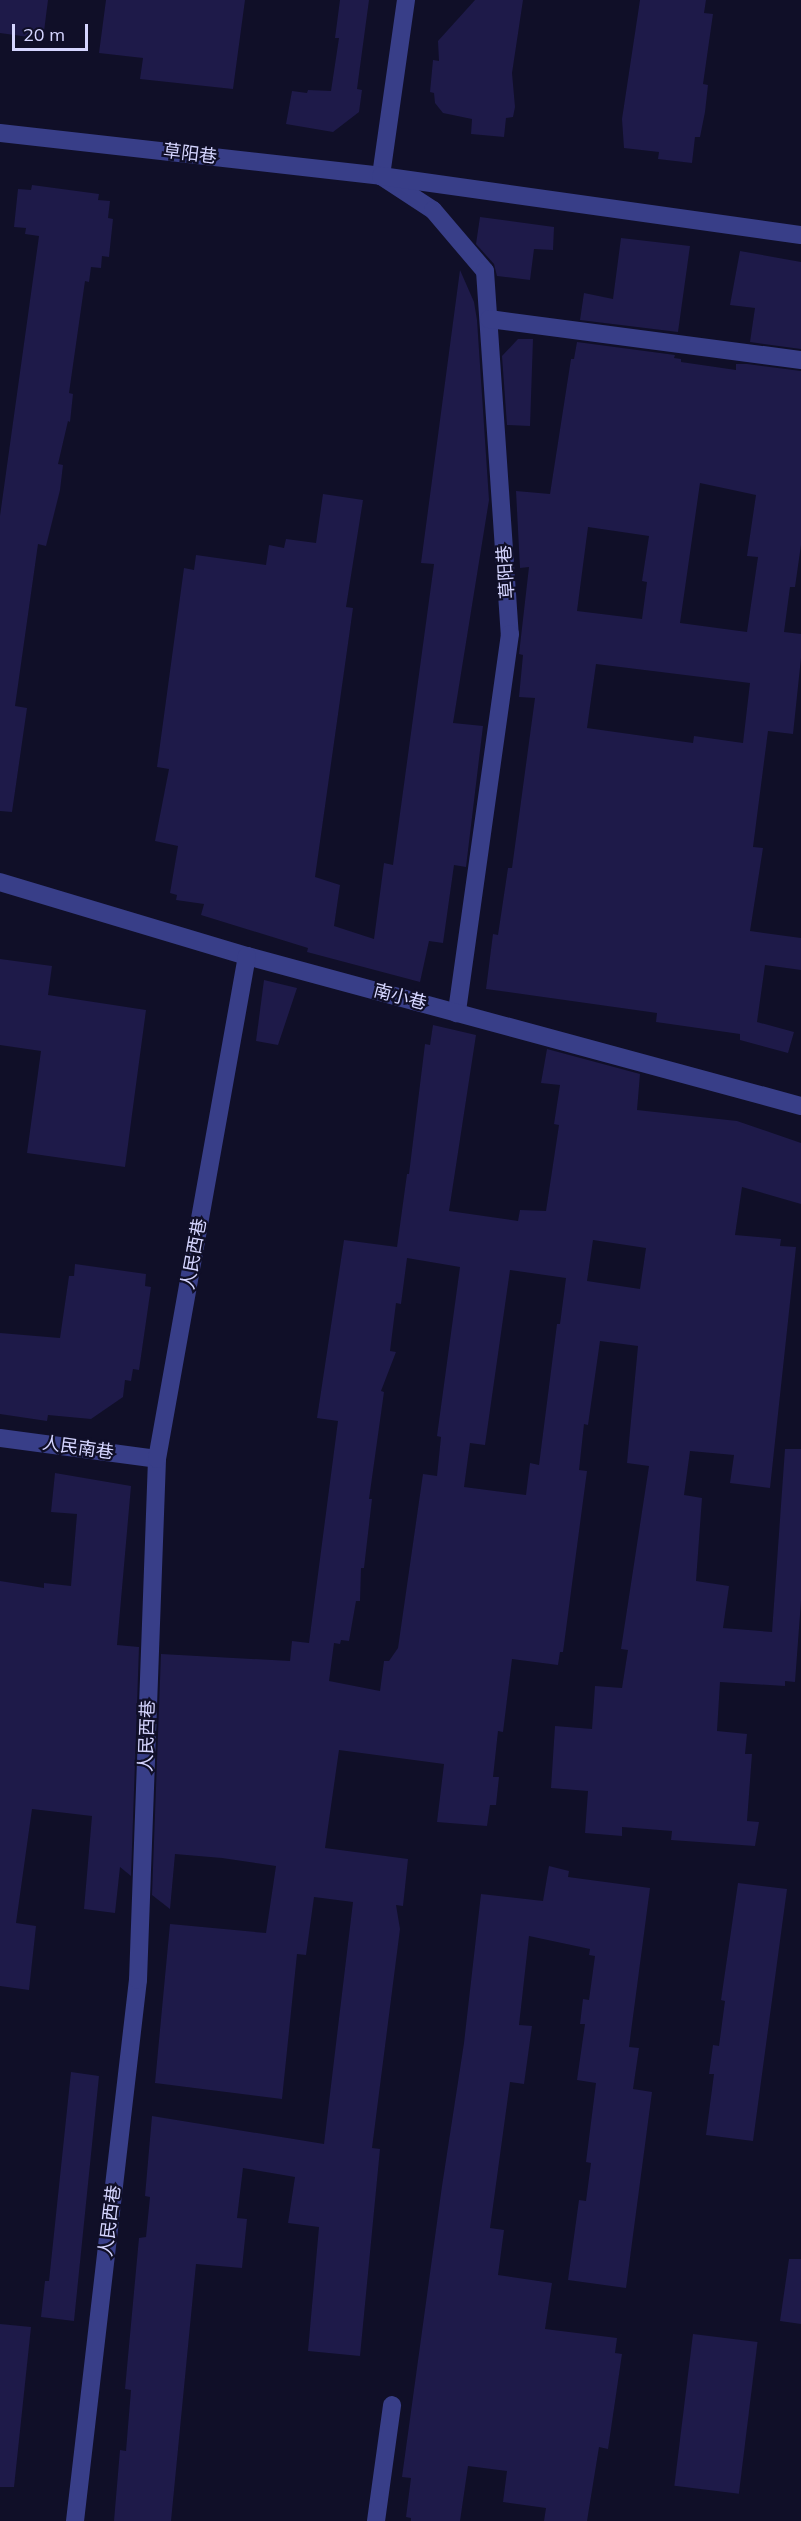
<!DOCTYPE html>
<html>
<head>
<meta charset="utf-8">
<style>
  body { margin:0 }
  #map { position:relative; width:801px; height:2521px; overflow:hidden; background:#100f28; font-family:Mulish,"Noto Sans SC",sans-serif }
  div>[style] { position:absolute }
  .building>* { inset:0; background:#1e1a49; transform-origin:0 0 }
  .minor>* { height:18px; margin:-9px; padding:0 9px; transform-origin:9px; border-radius:9px; background:#383e88 }
  span { translate:-50% -50%; white-space:nowrap; text-align:center; line-height:1.15; -webkit-text-stroke:4.5px #100f28; paint-order:stroke }
  .street-label { font-size:18px; color:#d5d5ff }
  .scale { position:absolute; left:12px; top:24px; width:76px; height:27px; box-sizing:border-box; border:3px solid #d5d5ff; border-top:0; padding-left:8px; font-size:18px; line-height:21px; white-space:nowrap; color:#d5d5ff; -webkit-text-stroke:4px #100f28; paint-order:stroke }
</style>
</head>
<body>
<div id="map">
  <div class="building">
    <i style="clip-path:polygon(0 0,48px 0,43px 39px,0 33px)"></i>
    <i style="clip-path:polygon(106px 0,245px 0,233px 89px,140px 79px,143px 58px,99px 53px)"></i>
    <i style="clip-path:polygon(340px 0,369px 0,357px 89px,362px 90px,359px 112px,333px 132px,286px 124px,292px 91px,307px 93px,308px 90px,331px 91px,339px 38px,335px 38px)"></i>
    <i style="clip-path:polygon(475px 0,523px 0,512px 73px,515px 107px,513px 117px,506px 118px,504px 137px,471px 134px,472px 119px,443px 113px,435px 103px,434px 93px,430px 92px,433px 60px,439px 61px,438px 41px)"></i>
    <i style="clip-path:polygon(640px 0,706px 0,704px 13px,713px 14px,703px 84px,708px 85px,705px 112px,700px 137px,695px 137px,692px 163px,658px 159px,659px 152px,624px 148px,622px 119px)"></i>
    <i style="clip-path:polygon(32px 185px,99px 194px,98px 200px,110px 201px,108px 218px,113px 219px,109px 257px,102px 256px,101px 268px,91px 267px,89px 282px,85px 281px,69px 393px,73px 394px,70px 422px,68px 421px,58px 464px,63px 465px,60px 490px,46px 546px,38px 544px,15px 706px,27px 708px,12px 812px,0 811px,0 516px,39px 236px,25px 234px,26px 228px,14px 227px,18px 189px,31px 190px)"></i>
    <i style="clip-path:polygon(480px 217px,554px 227px,553px 250px,534px 249px,530px 280px,497px 276px,494px 264px,476px 244px)"></i>
    <i style="clip-path:polygon(621px 238px,690px 246px,678px 332px,580px 320px,584px 293px,613px 299px)"></i>
    <i style="clip-path:polygon(740px 251px,801px 262px,801px 349px,750px 342px,755px 308px,730px 305px)"></i>
    <i style="clip-path:polygon(460px 270px,474px 302px,477px 320px,489px 500px,453px 723px,483px 726px,466px 867px,454px 865px,443px 943px,429px 941px,420px 982px,307px 952px,308px 948px,201px 915px,204px 904px,176px 900px,177px 895px,170px 893px,178px 846px,155px 841px,169px 769px,157px 767px,184px 568px,194px 570px,196px 555px,266px 565px,269px 545px,284px 548px,286px 539px,316px 543px,323px 494px,363px 500px,346px 607px,353px 608px,315px 877px,340px 885px,334px 926px,374px 939px,384px 863px,393px 865px,434px 564px,421px 563px)"></i>
    <i style="clip-path:polygon(518px 339px,533px 339px,530px 426px,507px 425px,502px 356px)"></i>
    <i style="clip-path:polygon(evenodd,577px 342px,675px 355px,674px 358px,681px 359px,681px 362px,736px 370px,736px 364px,747px 364px,801px 371px,801px 545px,795px 587px,790px 587px,784px 632px,801px 634px,801px 658px,793px 734px,768px 731px,753px 847px,763px 848px,750px 931px,801px 938px,801px 970px,765px 965px,757px 1022px,794px 1032px,788px 1053px,740px 1040px,740px 1034px,656px 1022px,657px 1013px,486px 989px,493px 934px,498px 935px,508px 868px,512px 868px,535px 698px,519px 697px,523px 655px,519px 654px,529px 567px,520px 568px,516px 491px,550px 494px,571px 359px,574px 359px,577px 342px,700px 483px,756px 495px,747px 556px,758px 557px,747px 632px,680px 623px,700px 483px,577px 342px,588px 527px,649px 536px,642px 581px,647px 582px,642px 619px,577px 611px,588px 527px,577px 342px,596px 664px,750px 683px,743px 743px,694px 736px,693px 743px,587px 728px,596px 664px)"></i>
    <i style="clip-path:polygon(0 959px,52px 966px,48px 995px,146px 1010px,125px 1167px,27px 1153px,41px 1051px,0 1045px)"></i>
    <i style="clip-path:polygon(264px 980px,297px 988px,278px 1045px,256px 1041px)"></i>
    <i style="clip-path:polygon(evenodd,433px 1025px,476px 1035px,449px 1211px,518px 1221px,520px 1210px,546px 1211px,559px 1125px,554px 1124px,560px 1085px,541px 1083px,547px 1049px,640px 1074px,637px 1110px,737px 1121px,801px 1143px,801px 1204px,742px 1187px,735px 1235px,781px 1239px,780px 1246px,796px 1247px,770px 1488px,730px 1483px,734px 1455px,690px 1451px,684px 1495px,702px 1498px,696px 1581px,729px 1586px,723px 1628px,772px 1632px,785px 1449px,801px 1449px,801px 1601px,795px 1682px,785px 1681px,785px 1686px,720px 1682px,717px 1731px,747px 1734px,745px 1754px,752px 1754px,747px 1821px,759px 1822px,755px 1846px,671px 1840px,672px 1831px,622px 1827px,622px 1836px,585px 1833px,588px 1791px,551px 1788px,555px 1726px,592px 1729px,595px 1686px,622px 1688px,628px 1650px,621px 1649px,649px 1466px,627px 1463px,638px 1346px,600px 1341px,588px 1425px,584px 1424px,579px 1470px,587px 1471px,563px 1652px,560px 1652px,558px 1665px,512px 1659px,503px 1732px,498px 1731px,493px 1777px,499px 1777px,496px 1805px,490px 1805px,487px 1826px,437px 1822px,444px 1764px,339px 1750px,325px 1848px,408px 1859px,403px 1906px,396px 1905px,400px 1929px,372px 2148px,380px 2149px,360px 2356px,308px 2351px,319px 2227px,288px 2223px,295px 2177px,243px 2168px,237px 2218px,247px 2219px,242px 2268px,196px 2264px,171px 2521px,114px 2521px,120px 2450px,126px 2451px,131px 2390px,125px 2389px,139px 2238px,146px 2237px,150px 2197px,145px 2196px,152px 2116px,324px 2144px,353px 1902px,314px 1897px,306px 1955px,297px 1954px,282px 2099px,155px 2083px,170px 1924px,266px 1933px,276px 1866px,222px 1858px,175px 1854px,170px 1909px,152px 1895px,161px 1654px,290px 1661px,292px 1641px,309px 1643px,338px 1421px,317px 1418px,344px 1240px,397px 1247px,407px 1174px,409px 1174px,425px 1044px,430px 1045px,433px 1025px,593px 1240px,646px 1248px,640px 1289px,587px 1281px,593px 1240px,433px 1025px,407px 1258px,460px 1267px,437px 1436px,441px 1437px,437px 1476px,423px 1474px,398px 1648px,389px 1661px,384px 1661px,380px 1691px,329px 1681px,334px 1643px,340px 1644px,341px 1640px,349px 1641px,356px 1601px,360px 1601px,361px 1568px,364px 1568px,372px 1499px,369px 1499px,384px 1392px,381px 1391px,396px 1352px,390px 1351px,396px 1303px,401px 1304px,407px 1258px,433px 1025px,510px 1270px,566px 1278px,560px 1324px,557px 1324px,539px 1465px,530px 1463px,526px 1495px,464px 1487px,470px 1443px,485px 1445px,510px 1270px)"></i>
    <i style="clip-path:polygon(75px 1264px,146px 1274px,145px 1286px,151px 1287px,139px 1370px,133px 1369px,131px 1381px,125px 1380px,123px 1397px,91px 1419px,48px 1415px,47px 1421px,0 1414px,0 1333px,60px 1338px,69px 1276px,74px 1276px)"></i>
    <i style="clip-path:polygon(55px 1473px,131px 1486px,117px 1645px,139px 1647px,131px 1876px,120px 1867px,115px 1913px,84px 1909px,92px 1816px,32px 1809px,16px 1923px,36px 1926px,29px 1990px,0 1986px,0 1581px,44px 1588px,44px 1583px,71px 1586px,77px 1514px,51px 1512px)"></i>
    <i style="clip-path:polygon(549px 1866px,569px 1871px,568px 1877px,650px 1888px,629px 2047px,639px 2048px,633px 2089px,652px 2092px,626px 2288px,568px 2280px,579px 2200px,586px 2201px,591px 2163px,586px 2162px,596px 2083px,577px 2080px,585px 2024px,580px 2024px,583px 1999px,589px 2000px,595px 1956px,589px 1955px,590px 1949px,529px 1936px,519px 2025px,532px 2026px,524px 2084px,510px 2082px,490px 2228px,504px 2230px,498px 2275px,552px 2283px,545px 2329px,617px 2338px,615px 2353px,622px 2354px,608px 2449px,599px 2447px,587px 2521px,544px 2521px,546px 2508px,503px 2502px,507px 2471px,468px 2466px,460px 2521px,411px 2521px,411px 2518px,406px 2517px,411px 2478px,402px 2477px,442px 2186px,464px 2043px,481px 1894px,543px 1901px)"></i>
    <i style="clip-path:polygon(738px 1883px,787px 1889px,753px 2141px,706px 2135px,714px 2074px,709px 2074px,713px 2045px,719px 2046px,725px 2001px,721px 2000px)"></i>
    <i style="clip-path:polygon(71px 2072px,99px 2076px,74px 2321px,41px 2317px,45px 2281px,49px 2281px)"></i>
    <i style="clip-path:polygon(789px 2259px,801px 2259px,801px 2324px,780px 2321px)"></i>
    <i style="clip-path:polygon(0 2324px,31px 2327px,14px 2487px,0 2487px)"></i>
    <i style="left:693px;top:2334px;width:65px;height:153px;rotate:7deg"></i>
  </div>
  <div class="minor">
    <i style="left:406px;top:0;width:178px;rotate:98.1deg"></i>
    <i style="left:381px;top:176px;width:62px;rotate:33.2deg"></i>
    <i style="left:433px;top:210px;width:80px;rotate:49.6deg"></i>
    <i style="left:485px;top:271px;width:364px;rotate:86.1deg"></i>
    <i style="left:510px;top:634px;width:383px;rotate:98deg"></i>
    <i style="left:0;top:133px;width:383px;rotate:6.4deg"></i>
    <i style="left:381px;top:176px;width:424px;rotate:8deg"></i>
    <i style="left:489px;top:319px;width:315px;rotate:7.5deg"></i>
    <i style="left:0;top:882px;width:258px;rotate:16.7deg"></i>
    <i style="left:247px;top:956px;width:574px;rotate:15.15deg"></i>
    <i style="left:0;top:1438px;width:158px;rotate:7.6deg"></i>
    <i style="left:75px;top:2521px;width:545px;rotate:-83.36deg"></i>
    <i style="left:138px;top:1980px;width:521px;rotate:-87.91deg"></i>
    <i style="left:157px;top:1459px;width:511px;rotate:-79.86deg"></i>
    <i style="left:376px;top:2521px;width:117px;rotate:-82.1deg"></i>
  </div>
  <div class="street-label">
    <span style="left:190px;top:154px;rotate:7deg">草阳巷</span>
    <span style="left:506px;top:572px;rotate:-94deg">草阳巷</span>
    <span style="left:400px;top:997px;rotate:15deg">南小巷</span>
    <span style="left:194px;top:1254px;rotate:-80deg">人民西巷</span>
    <span style="left:78px;top:1448px;rotate:8deg">人民南巷</span>
    <span style="left:147px;top:1736px;rotate:-88deg">人民西巷</span>
    <span style="left:110px;top:2221px;rotate:-83deg">人民西巷</span>
  </div>
  <div class="scale">20 m</div>
</div>
</body>
</html>
